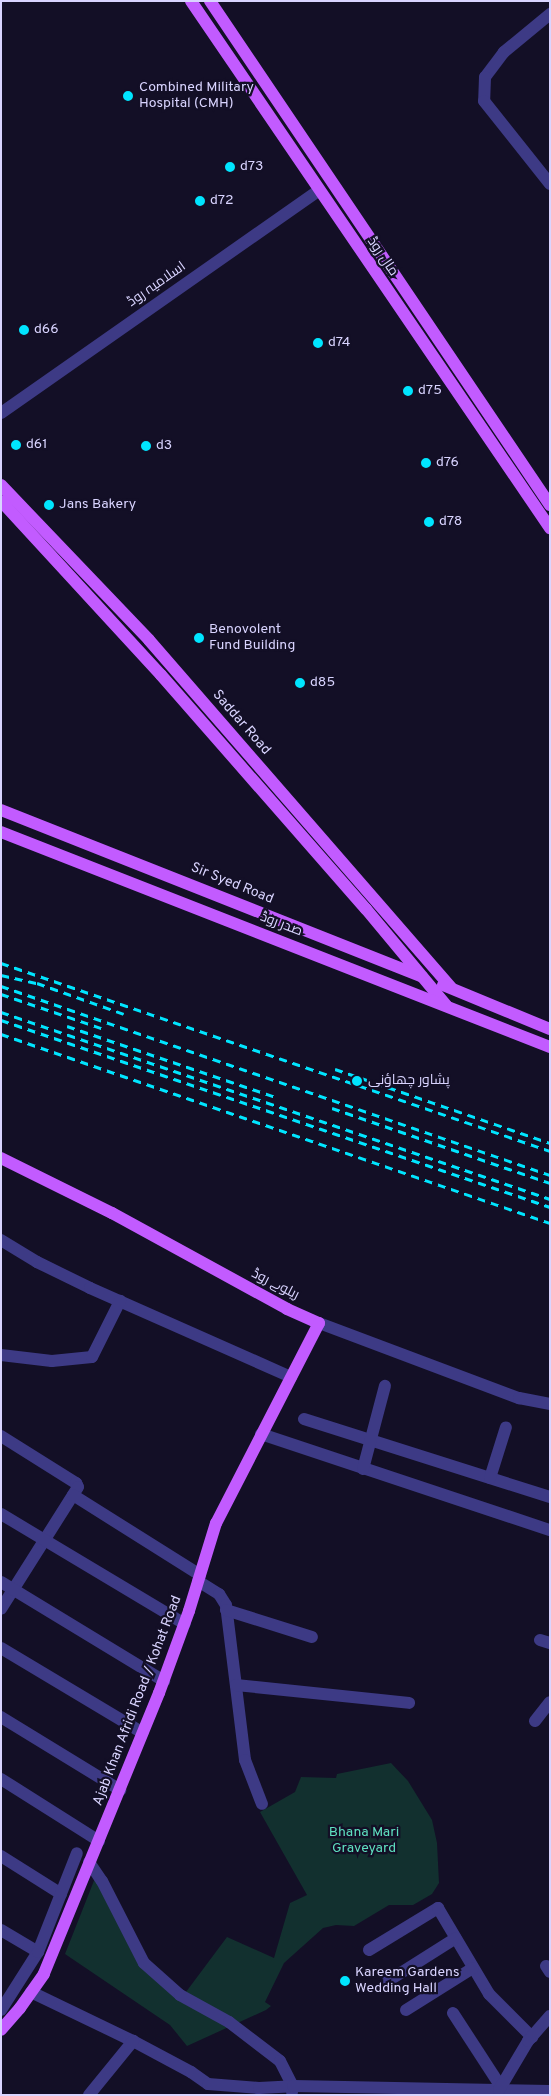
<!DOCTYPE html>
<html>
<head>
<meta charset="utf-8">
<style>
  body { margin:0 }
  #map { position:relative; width:551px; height:2096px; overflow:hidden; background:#130f26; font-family:Overpass,Cairo,sans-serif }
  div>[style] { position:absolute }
  .green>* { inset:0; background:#12302f }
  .minor>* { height:12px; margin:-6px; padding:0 6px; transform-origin:6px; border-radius:6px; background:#3d3a85 }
  .major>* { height:12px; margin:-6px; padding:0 6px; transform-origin:6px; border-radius:6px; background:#c25bff }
  .rail>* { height:3px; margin-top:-1.5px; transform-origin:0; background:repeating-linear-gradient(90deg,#00e5ff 0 8px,transparent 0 14px) }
  .dots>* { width:14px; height:14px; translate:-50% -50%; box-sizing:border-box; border:2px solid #130f26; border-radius:50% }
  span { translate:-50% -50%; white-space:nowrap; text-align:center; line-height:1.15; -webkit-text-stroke:4.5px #130f26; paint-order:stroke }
  .poi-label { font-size:14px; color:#d9d4ff }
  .left { translate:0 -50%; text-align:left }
  .street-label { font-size:14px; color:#d9d4ff }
  .park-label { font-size:14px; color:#5fe0c0 }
  .frame { position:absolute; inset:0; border:2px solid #d9d4ff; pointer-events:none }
</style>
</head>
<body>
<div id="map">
  <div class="green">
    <i style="clip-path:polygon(391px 1763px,408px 1781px,432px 1820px,437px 1843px,439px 1883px,432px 1894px,413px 1905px,389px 1905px,354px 1926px,336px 1925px,323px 1928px,284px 1963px,265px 2002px,271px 2006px,266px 2010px,187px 2046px,170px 2025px,65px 1954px,99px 1868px,144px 1963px,183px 1996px,227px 1937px,274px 1958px,290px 1903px,307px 1895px,260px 1812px,295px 1792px,301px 1777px,336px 1778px,337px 1774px)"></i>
  </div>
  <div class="minor">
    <i style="left:550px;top:14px;width:60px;rotate:140.4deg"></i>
    <i style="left:504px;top:52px;width:31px;rotate:127deg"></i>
    <i style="left:485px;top:77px;width:24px;rotate:92deg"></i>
    <i style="left:484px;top:101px;width:106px;rotate:51.5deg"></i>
    <i style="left:1px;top:413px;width:387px;rotate:-35deg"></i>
    <i style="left:1px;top:1240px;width:42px;rotate:31.4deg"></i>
    <i style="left:37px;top:1262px;width:59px;rotate:26.1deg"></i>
    <i style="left:90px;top:1288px;width:220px;rotate:23.9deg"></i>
    <i style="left:319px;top:1323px;width:214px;rotate:20.6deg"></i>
    <i style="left:519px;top:1398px;width:32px;rotate:11deg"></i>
    <i style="left:1px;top:1355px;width:51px;rotate:6.7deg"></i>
    <i style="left:52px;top:1361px;width:40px;rotate:-5.7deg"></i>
    <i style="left:92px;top:1357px;width:63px;rotate:-63.4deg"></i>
    <i style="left:304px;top:1419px;width:258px;rotate:17.6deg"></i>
    <i style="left:261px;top:1434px;width:305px;rotate:18.4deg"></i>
    <i style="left:1px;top:1436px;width:89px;rotate:32.1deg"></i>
    <i style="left:76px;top:1483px;width:4px;rotate:63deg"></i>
    <i style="left:78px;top:1487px;width:144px;rotate:122.3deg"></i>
    <i style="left:363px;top:1469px;width:86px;rotate:-75.2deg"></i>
    <i style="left:490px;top:1478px;width:53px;rotate:-72.6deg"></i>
    <i style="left:73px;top:1495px;width:150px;rotate:32.2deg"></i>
    <i style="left:1px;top:1514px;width:214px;rotate:30.9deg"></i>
    <i style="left:198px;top:1581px;width:25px;rotate:32deg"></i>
    <i style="left:219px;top:1594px;width:13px;rotate:58deg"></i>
    <i style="left:226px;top:1605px;width:156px;rotate:83deg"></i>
    <i style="left:245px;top:1760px;width:47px;rotate:68.9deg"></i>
    <i style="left:1px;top:1582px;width:191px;rotate:31.3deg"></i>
    <i style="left:226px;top:1610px;width:90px;rotate:17.4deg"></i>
    <i style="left:540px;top:1640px;width:10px;rotate:17deg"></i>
    <i style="left:1px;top:1648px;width:165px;rotate:30.9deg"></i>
    <i style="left:236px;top:1685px;width:174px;rotate:5.9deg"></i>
    <i style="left:1px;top:1717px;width:140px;rotate:31.5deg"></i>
    <i style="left:535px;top:1721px;width:24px;rotate:-52deg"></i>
    <i style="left:1px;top:1779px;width:116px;rotate:32.3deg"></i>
    <i style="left:1px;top:1856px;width:71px;rotate:32.3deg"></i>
    <i style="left:89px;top:1862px;width:23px;rotate:56deg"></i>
    <i style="left:102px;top:1881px;width:92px;rotate:62.9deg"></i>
    <i style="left:144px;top:1963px;width:48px;rotate:41.6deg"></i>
    <i style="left:180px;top:1995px;width:56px;rotate:28.9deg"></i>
    <i style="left:229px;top:2022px;width:64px;rotate:37.4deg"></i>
    <i style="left:280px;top:2061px;width:28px;rotate:63deg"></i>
    <i style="left:293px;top:2086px;width:6px;rotate:99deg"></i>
    <i style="left:1px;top:1930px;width:43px;rotate:30.7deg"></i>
    <i style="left:369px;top:1950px;width:81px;rotate:-31.3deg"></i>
    <i style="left:438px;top:1908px;width:100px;rotate:59.3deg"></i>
    <i style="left:489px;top:1994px;width:61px;rotate:45deg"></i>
    <i style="left:546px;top:1966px;width:7px;rotate:56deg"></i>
    <i style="left:388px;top:1981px;width:80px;rotate:-32.3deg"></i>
    <i style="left:31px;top:1992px;width:113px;rotate:25.7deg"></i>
    <i style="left:133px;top:2041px;width:66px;rotate:28.1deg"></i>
    <i style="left:191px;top:2072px;width:21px;rotate:35deg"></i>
    <i style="left:208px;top:2084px;width:51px;rotate:4.5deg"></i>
    <i style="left:259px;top:2088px;width:34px;rotate:-3deg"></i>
    <i style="left:293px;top:2086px;width:257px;rotate:1.1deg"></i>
    <i style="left:1px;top:2010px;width:69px;rotate:-57.5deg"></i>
    <i style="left:38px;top:1952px;width:106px;rotate:-68.5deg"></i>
    <i style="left:406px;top:2010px;width:79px;rotate:-32.1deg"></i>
    <i style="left:453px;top:2013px;width:88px;rotate:57deg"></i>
    <i style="left:499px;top:2090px;width:57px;rotate:-59.4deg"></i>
    <i style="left:528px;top:2041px;width:33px;rotate:-49deg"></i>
    <i style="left:89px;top:2095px;width:70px;rotate:-50.8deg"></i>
  </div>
  <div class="major">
    <i style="left:191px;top:1px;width:638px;rotate:55.74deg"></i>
    <i style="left:210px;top:1px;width:608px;rotate:56deg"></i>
    <i style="left:1px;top:485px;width:214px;rotate:46.3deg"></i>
    <i style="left:149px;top:640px;width:460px;rotate:49deg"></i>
    <i style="left:1px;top:501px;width:236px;rotate:47.4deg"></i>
    <i style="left:161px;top:675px;width:311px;rotate:48.8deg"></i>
    <i style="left:366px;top:909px;width:125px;rotate:50.2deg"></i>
    <i style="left:1px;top:810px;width:453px;rotate:21.6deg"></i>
    <i style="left:1px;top:832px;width:590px;rotate:21.39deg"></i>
    <i style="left:443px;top:985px;width:116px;rotate:22.4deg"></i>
    <i style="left:1px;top:1158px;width:124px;rotate:26.4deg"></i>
    <i style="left:112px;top:1213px;width:200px;rotate:28.7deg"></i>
    <i style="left:287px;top:1309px;width:35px;rotate:24deg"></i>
    <i style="left:319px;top:1323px;width:225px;rotate:117.2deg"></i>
    <i style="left:216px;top:1523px;width:92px;rotate:107.1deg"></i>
    <i style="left:189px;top:1611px;width:87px;rotate:110.1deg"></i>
    <i style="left:159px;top:1693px;width:304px;rotate:112.3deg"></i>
    <i style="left:44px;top:1974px;width:42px;rotate:125.2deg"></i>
    <i style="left:20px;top:2008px;width:29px;rotate:131deg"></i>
  </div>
  <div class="rail">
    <i style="left:1px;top:963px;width:580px;rotate:18.9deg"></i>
    <i style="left:1px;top:975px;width:37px;rotate:13deg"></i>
    <i style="left:37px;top:983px;width:92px;rotate:19.6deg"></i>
    <i style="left:1px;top:986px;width:581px;rotate:19deg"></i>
    <i style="left:1px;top:994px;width:106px;rotate:18.8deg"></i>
    <i style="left:1px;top:1012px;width:580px;rotate:18.81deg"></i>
    <i style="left:1px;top:1020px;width:580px;rotate:18.81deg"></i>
    <i style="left:67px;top:1026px;width:220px;rotate:18.8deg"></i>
    <i style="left:1px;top:1034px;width:581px;rotate:19deg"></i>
    <i style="left:335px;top:1069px;width:227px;rotate:19deg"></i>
    <i style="left:332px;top:1108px;width:231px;rotate:19deg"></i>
  </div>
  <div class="dots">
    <i style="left:128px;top:96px;background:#00e5ff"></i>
    <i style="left:230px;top:167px;background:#00e5ff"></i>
    <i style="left:200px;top:201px;background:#00e5ff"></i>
    <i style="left:24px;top:330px;background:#00e5ff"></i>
    <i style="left:318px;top:343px;background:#00e5ff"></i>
    <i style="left:408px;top:391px;background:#00e5ff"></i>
    <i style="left:16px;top:445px;background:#00e5ff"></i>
    <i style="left:146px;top:446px;background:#00e5ff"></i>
    <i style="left:426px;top:463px;background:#00e5ff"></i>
    <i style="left:49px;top:505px;background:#00e5ff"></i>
    <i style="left:429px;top:522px;background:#00e5ff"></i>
    <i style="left:199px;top:638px;background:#00e5ff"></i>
    <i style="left:300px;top:683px;background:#00e5ff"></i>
    <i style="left:357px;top:1081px;background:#00e5ff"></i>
    <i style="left:345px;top:1981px;background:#00e5ff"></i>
  </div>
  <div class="poi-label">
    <span class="left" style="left:139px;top:96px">Combined Military<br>Hospital (CMH)</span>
    <span class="left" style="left:240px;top:167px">d73</span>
    <span class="left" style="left:210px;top:201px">d72</span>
    <span class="left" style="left:34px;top:330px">d66</span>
    <span class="left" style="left:328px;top:343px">d74</span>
    <span class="left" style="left:418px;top:391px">d75</span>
    <span class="left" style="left:26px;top:445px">d61</span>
    <span class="left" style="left:156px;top:446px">d3</span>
    <span class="left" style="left:436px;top:463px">d76</span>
    <span class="left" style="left:59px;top:505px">Jans Bakery</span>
    <span class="left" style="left:439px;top:522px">d78</span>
    <span class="left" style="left:209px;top:638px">Benovolent<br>Fund Building</span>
    <span class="left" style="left:310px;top:683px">d85</span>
    <span class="left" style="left:368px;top:1081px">پشاور چھاؤنی</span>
    <span class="left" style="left:355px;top:1981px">Kareem Gardens<br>Wedding Hall</span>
  </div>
  <div class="street-label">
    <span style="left:382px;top:257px;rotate:56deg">مال روڈ</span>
    <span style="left:157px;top:285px;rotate:-35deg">اسلامیہ روڈ</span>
    <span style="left:241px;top:723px;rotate:49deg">Saddar Road</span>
    <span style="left:232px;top:884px;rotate:22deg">Sir Syed Road</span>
    <span style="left:281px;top:925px;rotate:21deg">صدر روڈ</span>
    <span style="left:275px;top:1285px;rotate:27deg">ریلوے روڈ</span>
    <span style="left:138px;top:1701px;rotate:-69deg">Ajab Khan Afridi Road / Kohat Road</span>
  </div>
  <div class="park-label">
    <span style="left:364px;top:1841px">Bhana Mari<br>Graveyard</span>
  </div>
  <div class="frame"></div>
</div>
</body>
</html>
